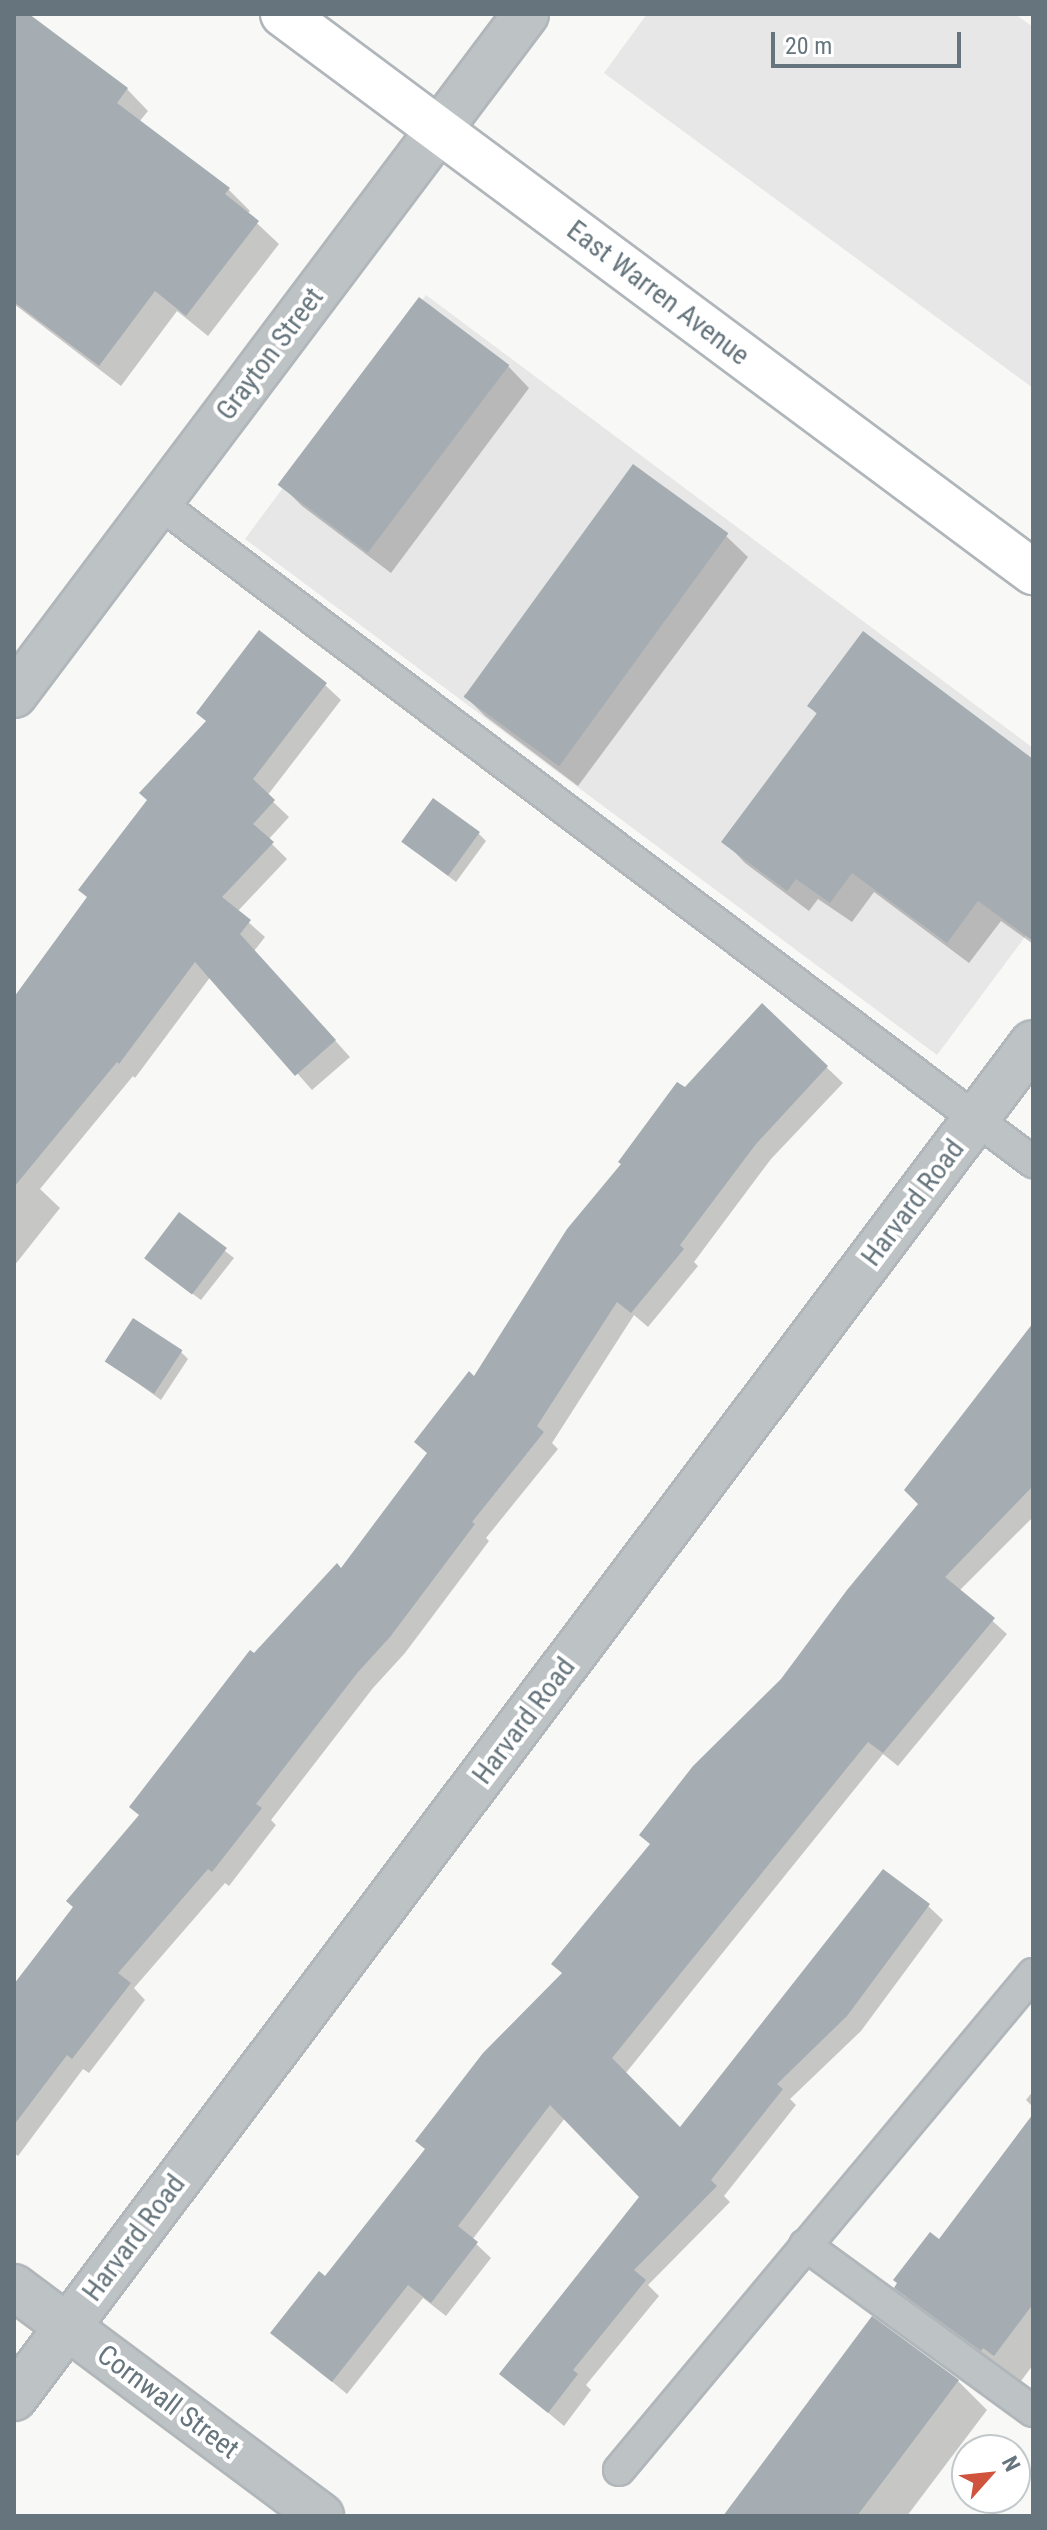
<!DOCTYPE html>
<html>
<head>
<meta charset="utf-8">
<style>
  body { margin:0 }
  #map { position:relative; width:1047px; height:2530px; overflow:hidden; background:#f8f8f6; font-family:"Roboto Condensed",sans-serif }
  div>[style] { position:absolute }
  .built>* { inset:0; background:#e6e7e6 }
  .shadow>* { inset:0; background:#0003 }
  .building>* { inset:0; background:#a5adb2; transform-origin:0 0 }
  .roads { filter:drop-shadow(2px 0 #b0b6ba) drop-shadow(-2px 0 #b0b6ba) drop-shadow(0 2px #b0b6ba) drop-shadow(0 -2px #b0b6ba) }
  .lane>* { height:30px; margin:-15px; padding:0 15px; transform-origin:15px; border-radius:15px; background:#bdc2c5 }
  .street>* { height:44px; margin:-22px; padding:0 22px; transform-origin:22px; border-radius:22px; background:#bdc2c5 }
  .secondary>* { height:44px; margin:-22px; padding:0 22px; transform-origin:22px; border-radius:22px; background:#fff }
  span { translate:-50% -50%; white-space:nowrap; text-align:center; line-height:1.15; -webkit-text-stroke:8px #fff; paint-order:stroke }
  .street-label { font-size:28px; color:#66757d }
  .frame { position:absolute; inset:0; border:16px solid #66757d; pointer-events:none }
  .north { position:absolute; left:951px; top:2434px; width:80px; height:80px; box-sizing:border-box; background:#fff; border:2px solid #c2c8cb; border-radius:50%; rotate:63deg; font-size:22px; font-weight:700; line-height:32px; text-align:center; color:#66757d }
  .north::after { content:''; display:block; margin:auto; width:28px; height:36px; background:#d0543d; clip-path:polygon(50% 0,100% 100%,50% 72%,0 100%) }
  .scale { position:absolute; left:771px; top:32px; width:190px; height:36px; box-sizing:border-box; border:4px solid #66757d; border-top:0; padding-left:10px; font-size:24px; line-height:28px; white-space:nowrap; color:#66757d; -webkit-text-stroke:6px #fff; paint-order:stroke }
</style>
</head>
<body>
<div id="map">
  <div class="built">
    <i style="clip-path:polygon(647px 14px,1015px 14px,1033px 27px,1033px 388px,604px 73px)"></i>
    <i style="clip-path:polygon(426px 295px,1033px 748px,1033px 926px,937px 1055px,245px 539px)"></i>
  </div>
  <div class="shadow">
    <i style="clip-path:polygon(14px 14px,26px 14px,127px 89px,148px 111px,139px 122px,229px 190px,250px 211px,247px 214px,279px 244px,208px 336px,177px 311px,121px 386px,14px 304px)"></i>
    <i style="clip-path:polygon(508px 366px,529px 388px,391px 573px,302px 506px,281px 485px)"></i>
    <i style="clip-path:polygon(726px 536px,748px 557px,578px 786px,485px 716px,464px 695px)"></i>
    <i style="clip-path:polygon(325px 685px,341px 700px,267px 796px,289px 817px,268px 840px,287px 859px,237px 912px,265px 937px,254px 951px,350px 1057px,312px 1090px,211px 976px,135px 1078px,133px 1076px,40px 1189px,60px 1208px,14px 1266px,14px 1008px)"></i>
    <i style="clip-path:polygon(809px 706px,1033px 761px,1033px 944px,1001px 921px,969px 963px,874px 892px,852px 922px,818px 899px,809px 911px,745px 863px,724px 841px,818px 715px)"></i>
    <i style="clip-path:polygon(478px 833px,486px 841px,456px 882px,403px 842px)"></i>
    <i style="clip-path:polygon(762px 1006px,843px 1083px,771px 1159px,694px 1262px,698px 1266px,648px 1327px,634px 1315px,552px 1443px,558px 1449px,486px 1538px,489px 1541px,405px 1653px,373px 1688px,271px 1820px,276px 1825px,229px 1886px,225px 1883px,134px 1988px,145px 2000px,89px 2073px,83px 2069px,18px 2156px,14px 2153px,14px 1991px,254px 1656px,341px 1571px,429px 1454px,475px 1378px,685px 1090px)"></i>
    <i style="clip-path:polygon(179px 1215px,234px 1258px,201px 1300px,155px 1266px)"></i>
    <i style="clip-path:polygon(1033px 1326px,1033px 1517px,959px 1591px,1007px 1634px,898px 1766px,883px 1754px,625px 2074px,680px 2129px,928px 1906px,943px 1920px,861px 2031px,790px 2099px,796px 2105px,724px 2196px,730px 2202px,648px 2285px,659px 2296px,586px 2385px,591px 2390px,564px 2426px,502px 2374px,642px 2197px,565px 2118px,472px 2240px,491px 2258px,446px 2316px,423px 2298px,347px 2394px,273px 2333px,326px 2278px,564px 1974px,783px 1680px,921px 1504px)"></i>
    <i style="clip-path:polygon(180px 1351px,188px 1359px,161px 1400px,107px 1361px)"></i>
    <i style="clip-path:polygon(1033px 2091px,1033px 2107px,1026px 2100px)"></i>
    <i style="clip-path:polygon(1033px 2117px,1033px 2365px,1021px 2381px,1010px 2373px,1008px 2376px,923px 2314px,897px 2287px,939px 2242px)"></i>
    <i style="clip-path:polygon(958px 2381px,987px 2410px,907px 2516px,726px 2516px)"></i>
  </div>
  <div class="building">
    <i style="clip-path:polygon(14px 14px,29px 14px,128px 88px,117px 103px,230px 188px,225px 194px,259px 221px,186px 316px,155px 291px,99px 366px,14px 302px)"></i>
    <i style="left:419px;top:297px;width:113px;height:235px;rotate:37deg"></i>
    <i style="left:633px;top:464px;width:118px;height:288px;rotate:36deg"></i>
    <i style="clip-path:polygon(259px 630px,327px 683px,253px 779px,275px 800px,253px 824px,274px 842px,222px 897px,251px 920px,240px 934px,336px 1040px,295px 1076px,195px 962px,119px 1064px,117px 1062px,14px 1187px,14px 997px,87px 897px,78px 890px,147px 800px,139px 793px,206px 721px,196px 713px)"></i>
    <i style="clip-path:polygon(863px 631px,1033px 759px,1033px 941px,978px 901px,947px 943px,852px 873px,830px 903px,796px 879px,787px 891px,721px 842px,817px 713px,807px 706px)"></i>
    <i style="left:433px;top:798px;width:58px;height:54px;rotate:36deg"></i>
    <i style="clip-path:polygon(762px 1003px,828px 1066px,756px 1144px,680px 1245px,684px 1249px,631px 1313px,617px 1302px,537px 1426px,544px 1432px,472px 1522px,475px 1524px,390px 1637px,358px 1672px,256px 1804px,262px 1808px,212px 1872px,208px 1869px,118px 1973px,131px 1983px,72px 2059px,67px 2055px,14px 2125px,14px 1984px,73px 1907px,66px 1901px,139px 1815px,129px 1807px,250px 1650px,254px 1653px,337px 1563px,341px 1568px,427px 1453px,414px 1442px,469px 1371px,474px 1376px,567px 1229px,621px 1164px,618px 1162px,677px 1082px,685px 1087px)"></i>
    <i style="left:179px;top:1212px;width:60px;height:58px;rotate:37deg"></i>
    <i style="left:133px;top:1318px;width:59px;height:52px;rotate:33deg"></i>
    <i style="clip-path:polygon(1033px 1323px,1033px 1486px,945px 1577px,995px 1618px,883px 1753px,868px 1742px,612px 2058px,680px 2127px,883px 1869px,930px 1904px,847px 2016px,777px 2084px,783px 2089px,711px 2180px,717px 2186px,634px 2270px,646px 2280px,573px 2370px,578px 2374px,548px 2413px,499px 2374px,639px 2197px,550px 2105px,458px 2226px,478px 2242px,431px 2303px,408px 2285px,332px 2382px,270px 2333px,319px 2271px,325px 2276px,425px 2149px,415px 2141px,483px 2053px,562px 1973px,551px 1964px,650px 1844px,639px 1835px,693px 1766px,781px 1679px,847px 1590px,918px 1504px,904px 1490px)"></i>
    <i style="clip-path:polygon(1033px 2114px,1033px 2304px,994px 2356px,983px 2348px,981px 2351px,894px 2288px,897px 2283px,893px 2280px,930px 2232px,939px 2239px)"></i>
    <i style="clip-path:polygon(872px 2316px,959px 2380px,857px 2516px,723px 2516px)"></i>
  </div>
  <div class="roads">
    <div class="lane">
      <i style="left:159px;top:503px;width:1095px;rotate:37.02deg"></i>
      <i style="left:805px;top:2245px;width:282px;rotate:36.1deg"></i>
      <i style="left:619px;top:2470px;width:646px;rotate:-50.15deg"></i>
    </div>
    <div class="street">
      <i style="left:14px;top:695px;width:852px;rotate:-53.06deg"></i>
      <i style="left:14px;top:2287px;width:383px;rotate:36.7deg"></i>
      <i style="left:14px;top:2398px;width:1695px;rotate:-53.06deg"></i>
    </div>
    <div class="secondary">
      <i style="left:283px;top:14px;width:935px;rotate:36.65deg"></i>
    </div>
  </div>
  <div class="street-label">
    <span style="left:658px;top:293px;rotate:37deg">East Warren Avenue</span>
    <span style="left:270px;top:354px;rotate:-53deg">Grayton Street</span>
    <span style="left:913px;top:1203px;rotate:-53deg">Harvard Road</span>
    <span style="left:524px;top:1721px;rotate:-53deg">Harvard Road</span>
    <span style="left:134px;top:2238px;rotate:-53deg">Harvard Road</span>
    <span style="left:168px;top:2402px;rotate:37deg">Cornwall Street</span>
  </div>
  <div class="frame"></div>
  <div class="north">N</div>
  <div class="scale">20 m</div>
</div>
</body>
</html>
